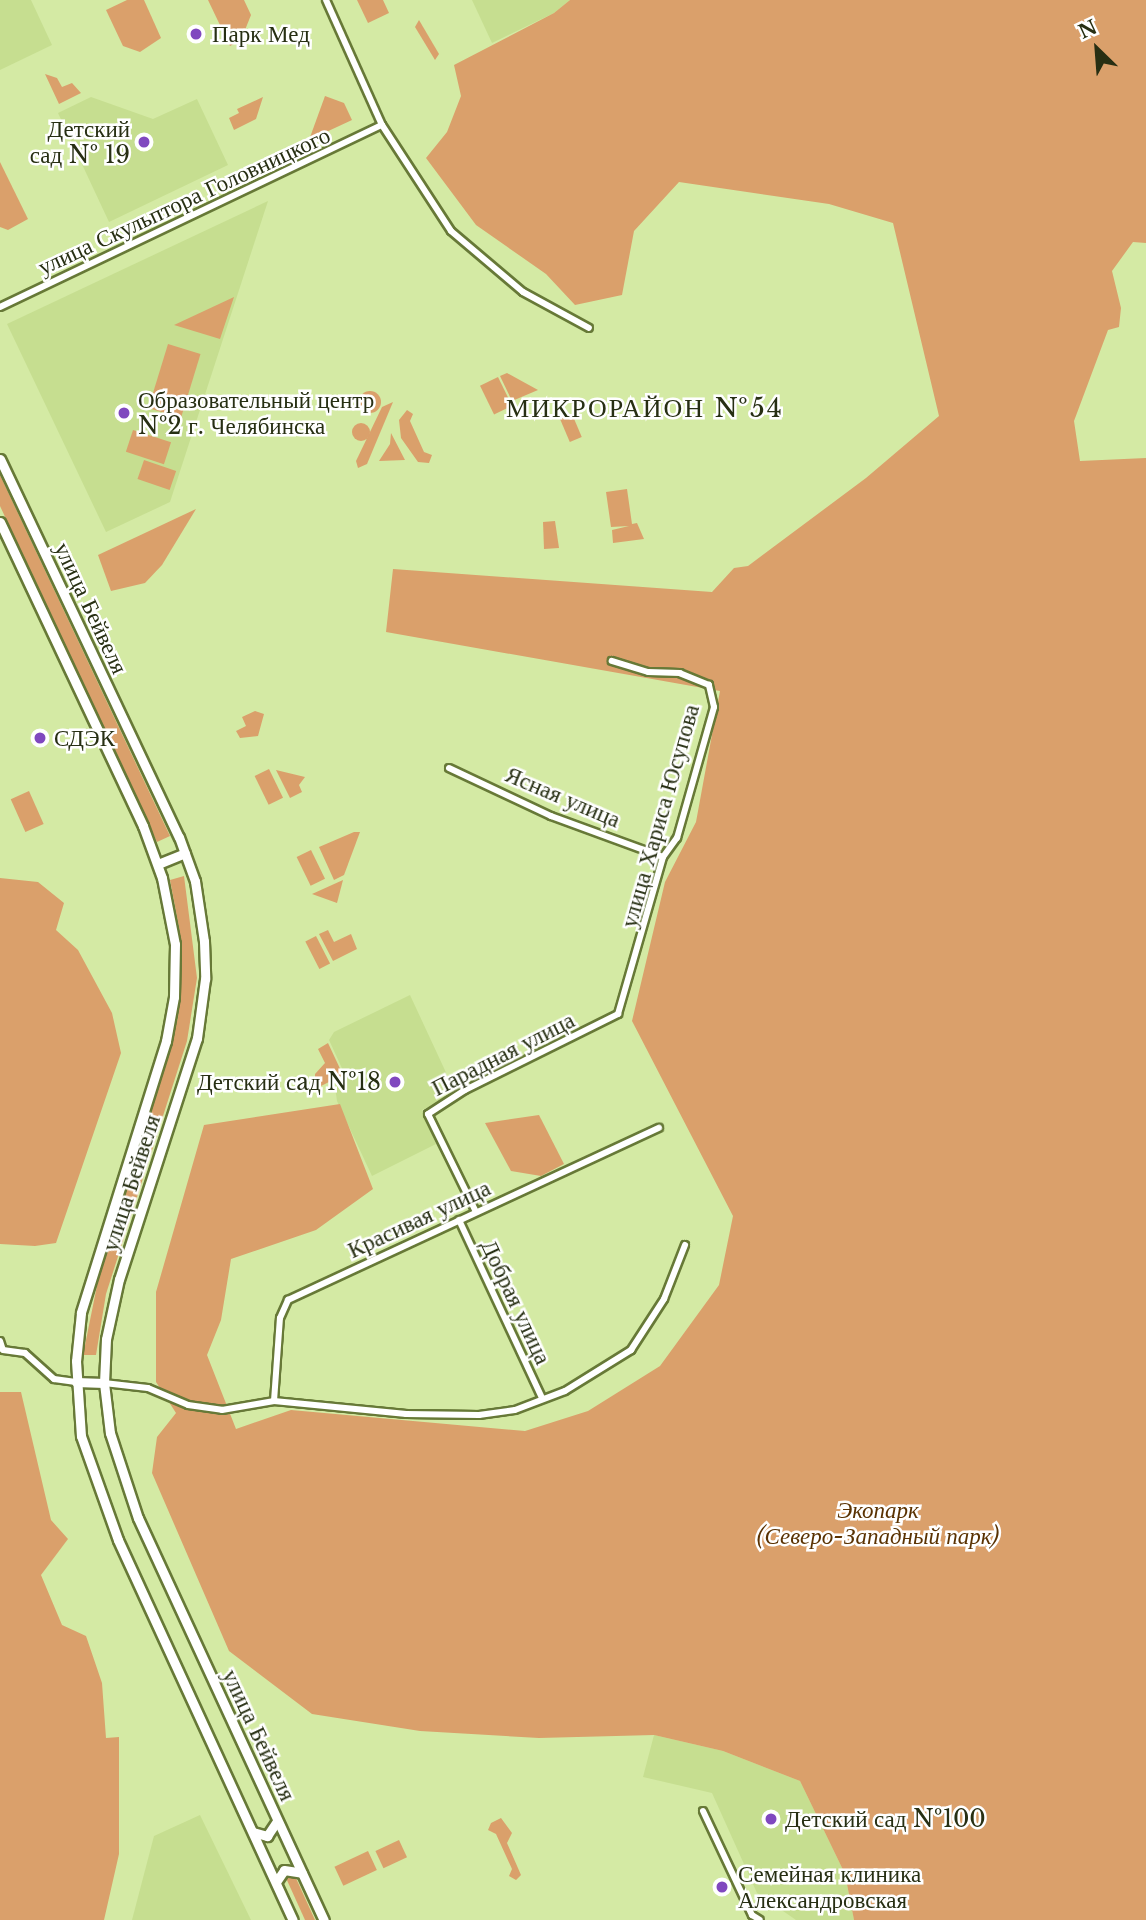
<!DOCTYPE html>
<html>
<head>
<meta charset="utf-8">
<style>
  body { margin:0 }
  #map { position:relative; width:1146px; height:1920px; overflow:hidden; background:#d4eaa4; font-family:"Libre Baskerville",serif }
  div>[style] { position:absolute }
  .built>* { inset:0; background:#c6de90 }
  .green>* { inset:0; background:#daa06b; transform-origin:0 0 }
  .round { border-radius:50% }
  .roads { filter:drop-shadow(2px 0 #677937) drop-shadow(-2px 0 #677937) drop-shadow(0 2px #677937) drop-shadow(0 -2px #677937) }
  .street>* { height:6px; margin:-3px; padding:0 3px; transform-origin:3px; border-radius:3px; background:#fff }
  .secondary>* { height:9px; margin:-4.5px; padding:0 4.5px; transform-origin:4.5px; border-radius:4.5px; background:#fff }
  .dots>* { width:19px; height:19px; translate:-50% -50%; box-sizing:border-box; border:4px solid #fff; border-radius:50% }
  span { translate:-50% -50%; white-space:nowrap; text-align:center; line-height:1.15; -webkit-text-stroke:5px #fff; paint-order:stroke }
  .poi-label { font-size:23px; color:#272f13 }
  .left { translate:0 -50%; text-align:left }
  .right { translate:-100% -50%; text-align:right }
  .street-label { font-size:23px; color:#272f13 }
  .park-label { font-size:23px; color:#5a3202; font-style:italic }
  .quarter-label { font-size:26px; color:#272f13; letter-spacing:2px }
  .north { position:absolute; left:1062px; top:14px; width:70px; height:70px; -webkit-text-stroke:5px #fff; paint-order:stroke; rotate:335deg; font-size:19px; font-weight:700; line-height:28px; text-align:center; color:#272f13 }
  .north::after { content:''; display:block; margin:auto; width:24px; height:32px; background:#272f13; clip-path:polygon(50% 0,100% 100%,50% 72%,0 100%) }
</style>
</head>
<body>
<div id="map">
  <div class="built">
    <i style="clip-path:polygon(0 0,31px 0,52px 45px,0 70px)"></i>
    <i style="clip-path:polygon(472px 0,570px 0,554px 13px,492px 43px)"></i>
    <i style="clip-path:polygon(91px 97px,153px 119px,197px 99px,228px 165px,109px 222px,58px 113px)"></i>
    <i style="clip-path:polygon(268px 201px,170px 502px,106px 532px,7px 324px)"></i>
    <i style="clip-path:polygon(410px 995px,456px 1094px,422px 1110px,436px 1144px,372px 1176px,337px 1101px,335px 1087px,346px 1077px,329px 1040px,334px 1032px)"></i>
    <i style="clip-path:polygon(654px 1735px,723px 1751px,800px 1781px,845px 1874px,854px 1920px,796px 1920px,757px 1893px,712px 1793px,643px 1777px)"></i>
    <i style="clip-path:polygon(200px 1815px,251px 1920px,132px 1920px,154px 1836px)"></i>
  </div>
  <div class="green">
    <i style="clip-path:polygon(127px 0,144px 0,161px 38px,140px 52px,123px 46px,106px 10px)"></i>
    <i style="clip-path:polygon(208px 0,244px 0,251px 15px,241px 40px,230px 46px)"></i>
    <i style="clip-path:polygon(357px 0,383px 0,389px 13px,368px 23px)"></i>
    <i style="clip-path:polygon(570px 0,1146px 0,1146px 243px,1133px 242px,1112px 271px,1121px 308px,1119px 327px,1108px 330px,1074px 421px,1080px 461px,1146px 458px,1146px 1920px,854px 1920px,845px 1874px,800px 1781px,723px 1751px,654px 1735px,539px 1738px,420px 1731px,312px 1714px,229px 1651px,152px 1473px,157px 1437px,176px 1413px,156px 1382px,156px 1292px,204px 1125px,340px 1104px,373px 1189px,316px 1230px,231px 1259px,221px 1320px,207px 1355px,236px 1429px,291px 1410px,525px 1431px,588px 1411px,660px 1366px,719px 1285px,733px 1216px,632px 1021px,665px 882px,696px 822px,720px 691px,386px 632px,393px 569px,712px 592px,734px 568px,748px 566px,866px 478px,939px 416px,893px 223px,829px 204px,679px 182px,634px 231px,622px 295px,575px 305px,546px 274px,476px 225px,426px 158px,447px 132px,461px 96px,454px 65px,554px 13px)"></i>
    <i style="clip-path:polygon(419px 20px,439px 54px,435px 60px,415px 27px)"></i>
    <i style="clip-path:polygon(45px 74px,57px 78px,62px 87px,72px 83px,81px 93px,59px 104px)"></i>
    <i style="clip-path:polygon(325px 96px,344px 103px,352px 120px,309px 140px)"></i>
    <i style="clip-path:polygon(263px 97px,256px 119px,234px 130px,229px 118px,239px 113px,237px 109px)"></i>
    <i style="clip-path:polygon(0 162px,28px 219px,8px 230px,0 227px)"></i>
    <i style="clip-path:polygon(234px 297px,220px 339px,174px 325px)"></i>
    <i style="left:168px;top:344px;width:34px;height:67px;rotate:17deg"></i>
    <i style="clip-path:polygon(507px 373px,538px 390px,512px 401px,500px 376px)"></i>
    <i style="left:498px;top:377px;width:32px;height:20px;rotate:64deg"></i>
    <i class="round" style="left:359px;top:391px;width:22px;height:22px"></i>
    <i style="clip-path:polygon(393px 402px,367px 464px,358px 468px,356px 461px,382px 407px)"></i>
    <i style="clip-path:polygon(407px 410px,413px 414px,410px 421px,424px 452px,432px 455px,429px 463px,418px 462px,401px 438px,399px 420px)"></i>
    <i style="left:572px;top:414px;width:25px;height:13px;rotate:67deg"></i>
    <i class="round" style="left:352px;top:423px;width:18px;height:18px"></i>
    <i style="left:133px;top:430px;width:40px;height:23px;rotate:18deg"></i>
    <i style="clip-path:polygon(391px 433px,405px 460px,379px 461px,390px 444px)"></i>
    <i style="left:144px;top:460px;width:34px;height:20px;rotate:19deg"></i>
    <i style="clip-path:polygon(0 475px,170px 836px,157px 842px,0 506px)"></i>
    <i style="clip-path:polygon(627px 489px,632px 524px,637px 523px,644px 539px,613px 543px,612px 530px,629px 526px,611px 527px,606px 492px)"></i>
    <i style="clip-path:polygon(196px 509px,162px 565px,145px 583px,111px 591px,98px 555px)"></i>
    <i style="clip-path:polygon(555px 521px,559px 548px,544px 549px,543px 522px)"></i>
    <i style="clip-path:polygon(255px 711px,264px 714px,258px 736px,240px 738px,236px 731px,246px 726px,242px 717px)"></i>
    <i style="left:269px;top:769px;width:32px;height:16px;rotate:64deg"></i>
    <i style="clip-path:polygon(276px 770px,305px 777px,299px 785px,302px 792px,290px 798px)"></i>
    <i style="left:29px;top:791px;width:36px;height:20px;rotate:66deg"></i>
    <i style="clip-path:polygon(354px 832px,360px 832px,344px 875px,334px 880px,319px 847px)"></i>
    <i style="left:311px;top:850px;width:32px;height:16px;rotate:64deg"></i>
    <i style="clip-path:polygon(184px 876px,197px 978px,187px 1041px,106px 1294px,96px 1355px,83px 1355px,104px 1251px,178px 1018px,180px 933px,170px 880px)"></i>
    <i style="clip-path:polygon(0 878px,38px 882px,64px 903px,56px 930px,78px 950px,112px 1013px,121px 1053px,56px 1243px,35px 1246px,0 1244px)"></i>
    <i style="clip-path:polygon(343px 880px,337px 903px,312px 894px)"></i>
    <i style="clip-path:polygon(328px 930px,334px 942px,351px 934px,357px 949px,333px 961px,319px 934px)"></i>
    <i style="left:316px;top:936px;width:31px;height:12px;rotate:63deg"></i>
    <i style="clip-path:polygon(328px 1043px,343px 1075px,315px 1089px,315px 1074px,325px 1063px,318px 1049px)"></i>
    <i style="clip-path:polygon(539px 1115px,564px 1164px,541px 1176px,511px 1171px,485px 1123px)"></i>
    <i style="clip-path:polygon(0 1392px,21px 1392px,51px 1520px,68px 1539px,41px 1575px,62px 1625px,86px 1636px,102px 1683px,106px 1738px,119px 1737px,119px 1854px,104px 1920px,0 1920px)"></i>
    <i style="clip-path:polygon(501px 1818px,512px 1833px,507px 1843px,521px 1875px,516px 1880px,509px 1876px,512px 1869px,496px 1834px,488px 1830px,491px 1823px)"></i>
    <i style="left:399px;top:1840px;width:19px;height:26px;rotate:65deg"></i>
    <i style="left:368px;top:1851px;width:21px;height:37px;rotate:65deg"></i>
    <i style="clip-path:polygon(289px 1874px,295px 1876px,315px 1920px,305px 1920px,286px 1878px)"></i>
  </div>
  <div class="roads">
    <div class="street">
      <i style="left:326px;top:0;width:137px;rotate:65.9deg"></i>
      <i style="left:382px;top:125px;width:126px;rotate:56.9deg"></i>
      <i style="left:451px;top:231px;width:94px;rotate:40.3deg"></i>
      <i style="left:523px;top:292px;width:75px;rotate:28.6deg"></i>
      <i style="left:0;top:307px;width:423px;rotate:-25.5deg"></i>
      <i style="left:449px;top:768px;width:113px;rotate:25.2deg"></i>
      <i style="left:551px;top:816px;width:119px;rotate:20.1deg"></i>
      <i style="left:476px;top:1212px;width:109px;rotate:-116.1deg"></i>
      <i style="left:428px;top:1114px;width:44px;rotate:-33deg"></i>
      <i style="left:465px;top:1090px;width:171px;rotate:-26.4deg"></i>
      <i style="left:618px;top:1014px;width:163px;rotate:-74deg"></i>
      <i style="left:663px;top:857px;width:24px;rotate:-54deg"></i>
      <i style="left:677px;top:838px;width:136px;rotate:-74.2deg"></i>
      <i style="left:714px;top:707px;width:23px;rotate:-103deg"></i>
      <i style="left:709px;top:685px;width:31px;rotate:-158deg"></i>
      <i style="left:680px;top:673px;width:32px;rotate:-178deg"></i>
      <i style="left:648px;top:672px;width:38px;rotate:-163deg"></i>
      <i style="left:459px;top:1220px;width:196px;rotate:65deg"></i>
      <i style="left:0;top:1341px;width:9px;rotate:72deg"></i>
      <i style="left:3px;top:1350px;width:22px;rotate:8deg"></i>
      <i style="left:25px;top:1353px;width:39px;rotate:42deg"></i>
      <i style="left:54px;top:1379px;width:22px;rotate:8deg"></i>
      <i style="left:104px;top:1383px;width:44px;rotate:6.5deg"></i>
      <i style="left:148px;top:1388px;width:43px;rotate:23deg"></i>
      <i style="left:188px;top:1405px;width:34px;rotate:8deg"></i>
      <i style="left:222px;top:1410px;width:53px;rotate:-9.8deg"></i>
      <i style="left:274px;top:1401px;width:133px;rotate:5.6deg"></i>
      <i style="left:406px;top:1414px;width:73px;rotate:0.8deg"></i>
      <i style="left:479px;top:1415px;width:36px;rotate:-8deg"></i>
      <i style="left:515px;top:1410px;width:53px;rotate:-20.8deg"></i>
      <i style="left:565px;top:1391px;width:78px;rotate:-31.8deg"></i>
      <i style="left:631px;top:1350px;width:61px;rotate:-57.1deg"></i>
      <i style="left:664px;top:1299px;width:58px;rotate:-68.7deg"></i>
      <i style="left:274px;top:1401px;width:83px;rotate:-85.9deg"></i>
      <i style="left:280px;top:1318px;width:20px;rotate:-66deg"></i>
      <i style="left:288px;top:1300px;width:409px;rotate:-24.9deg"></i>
      <i style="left:703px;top:1811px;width:115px;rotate:64.8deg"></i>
      <i style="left:752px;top:1915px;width:9px;rotate:32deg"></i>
    </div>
    <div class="secondary">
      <i style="left:0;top:459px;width:418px;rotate:64.7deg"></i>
      <i style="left:179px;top:837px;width:47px;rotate:70deg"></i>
      <i style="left:195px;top:881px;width:61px;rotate:81.5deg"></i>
      <i style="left:204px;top:941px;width:38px;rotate:88deg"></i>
      <i style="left:205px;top:979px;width:60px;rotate:97.7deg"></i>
      <i style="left:197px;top:1038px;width:253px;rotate:107.9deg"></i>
      <i style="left:119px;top:1279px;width:61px;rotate:102.2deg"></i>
      <i style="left:106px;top:1339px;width:44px;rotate:92.6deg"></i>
      <i style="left:104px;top:1383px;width:50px;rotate:83.2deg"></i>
      <i style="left:110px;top:1433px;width:89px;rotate:71.8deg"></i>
      <i style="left:138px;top:1518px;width:443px;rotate:65.2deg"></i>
      <i style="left:0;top:522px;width:336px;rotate:64.8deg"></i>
      <i style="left:143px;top:826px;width:55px;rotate:69.9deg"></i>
      <i style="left:162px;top:878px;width:67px;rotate:78.9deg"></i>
      <i style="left:175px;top:944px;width:53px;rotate:91.1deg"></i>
      <i style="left:174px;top:997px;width:45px;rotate:100.3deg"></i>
      <i style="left:166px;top:1041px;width:285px;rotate:107.4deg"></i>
      <i style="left:81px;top:1313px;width:48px;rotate:95.9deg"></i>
      <i style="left:76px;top:1361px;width:75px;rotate:86.2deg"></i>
      <i style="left:81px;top:1436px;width:110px;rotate:70.4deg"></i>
      <i style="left:118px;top:1540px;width:418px;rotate:65.3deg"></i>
      <i style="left:158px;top:864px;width:29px;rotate:-22deg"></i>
      <i style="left:76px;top:1382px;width:28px;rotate:2deg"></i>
      <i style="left:253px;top:1832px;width:15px;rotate:16deg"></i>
      <i style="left:267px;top:1836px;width:18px;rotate:-56deg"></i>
      <i style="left:276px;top:1882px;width:14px;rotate:-56deg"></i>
      <i style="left:284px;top:1870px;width:18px;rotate:9deg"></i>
    </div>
  </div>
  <div class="dots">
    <i style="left:196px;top:34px;background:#8048bf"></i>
    <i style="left:144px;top:142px;background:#8048bf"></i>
    <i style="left:124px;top:413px;background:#8048bf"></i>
    <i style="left:40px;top:738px;background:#8048bf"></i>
    <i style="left:395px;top:1082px;background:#8048bf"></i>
    <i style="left:771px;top:1819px;background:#8048bf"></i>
    <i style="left:722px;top:1887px;background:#8048bf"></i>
  </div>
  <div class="poi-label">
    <span class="left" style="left:212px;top:34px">Парк Мед</span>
    <span class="right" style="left:130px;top:142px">Детский<br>сад № 19</span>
    <span class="left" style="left:138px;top:413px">Образовательный центр<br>№2 г. Челябинска</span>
    <span class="left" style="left:54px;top:738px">СДЭК</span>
    <span class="right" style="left:381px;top:1082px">Детский сaд №18</span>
    <span class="left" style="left:785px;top:1819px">Детский сад №100</span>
    <span class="left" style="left:738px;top:1887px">Семейная клиника<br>Александровская</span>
  </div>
  <div class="street-label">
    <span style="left:184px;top:201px;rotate:-25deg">улица Скульптора Головницкого</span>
    <span style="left:91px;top:608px;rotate:65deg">улица Бейвеля</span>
    <span style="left:563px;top:797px;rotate:23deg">Ясная улица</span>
    <span style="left:660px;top:816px;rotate:-74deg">улица Хариса Юсупова</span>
    <span style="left:503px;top:1054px;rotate:-27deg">Парадная улица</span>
    <span style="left:131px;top:1183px;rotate:-72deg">улица Бейвеля</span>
    <span style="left:419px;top:1219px;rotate:-25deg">Красивая улица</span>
    <span style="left:516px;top:1302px;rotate:65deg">Добрая улица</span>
    <span style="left:259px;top:1735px;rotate:65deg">улица Бейвеля</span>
  </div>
  <div class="park-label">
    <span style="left:878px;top:1523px">Экопарк<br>(Северо-Западный парк)</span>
  </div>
  <div class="quarter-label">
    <span style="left:645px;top:409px">МИКРОРАЙОН №54</span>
  </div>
  <div class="north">N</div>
</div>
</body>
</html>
